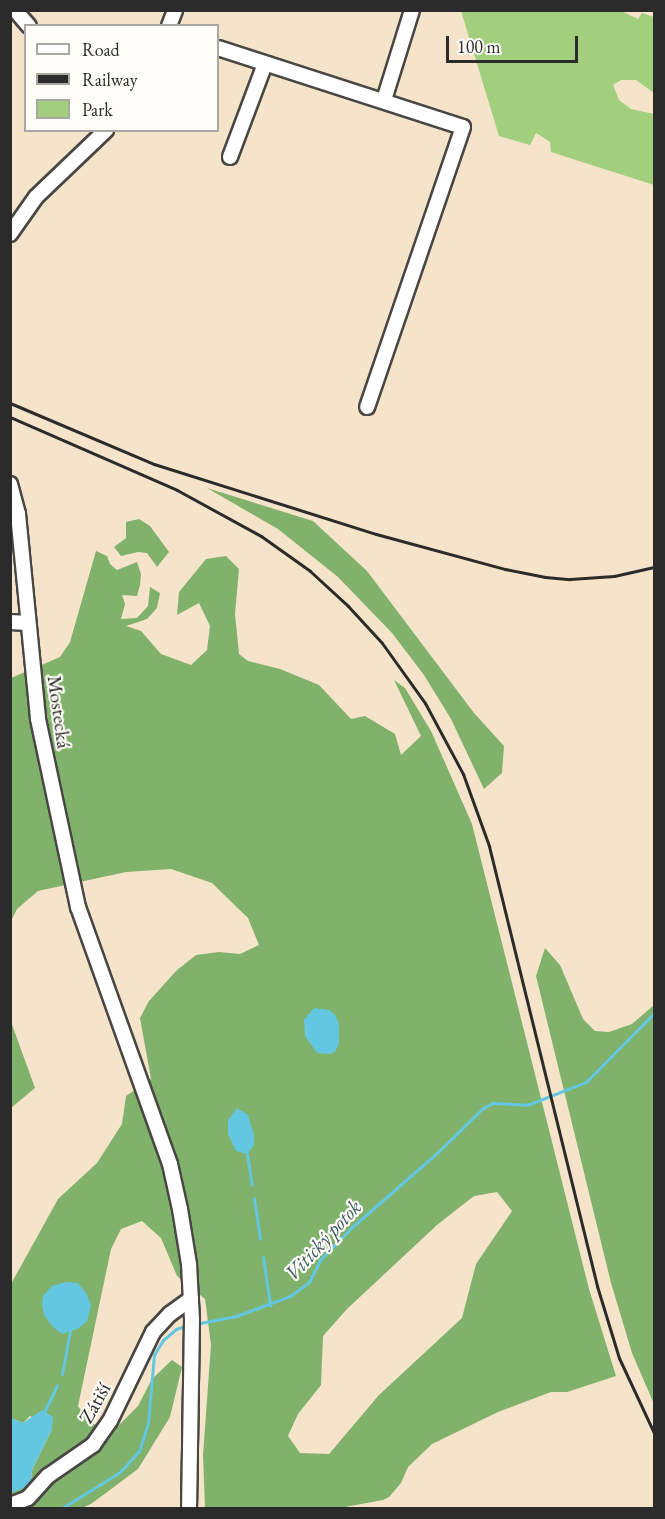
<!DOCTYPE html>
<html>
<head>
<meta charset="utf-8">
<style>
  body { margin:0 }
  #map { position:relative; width:665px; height:1519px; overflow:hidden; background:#f5e3ca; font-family:"EB Garamond",serif }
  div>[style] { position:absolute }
  .green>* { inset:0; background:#a1cf7d }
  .forest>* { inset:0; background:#80b26c }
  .water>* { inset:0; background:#63c7e1 }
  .stream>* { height:3px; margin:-1.5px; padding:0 1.5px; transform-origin:1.5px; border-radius:1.5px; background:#63c7e1 }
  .roads { filter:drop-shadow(2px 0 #494743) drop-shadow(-2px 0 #494743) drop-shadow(0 2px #494743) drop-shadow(0 -2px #494743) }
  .minor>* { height:14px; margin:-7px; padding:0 7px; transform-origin:7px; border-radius:7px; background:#fff }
  .rail>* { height:3px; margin:-1.5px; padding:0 1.5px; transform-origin:1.5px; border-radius:1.5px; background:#2b2b2b }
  span { translate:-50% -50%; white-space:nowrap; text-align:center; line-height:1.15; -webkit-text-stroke:4.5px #fdfcf7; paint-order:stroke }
  .street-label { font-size:20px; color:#2b2b2b }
  .water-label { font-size:21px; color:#3c5a62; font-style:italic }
  .frame { position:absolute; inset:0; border:12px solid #2b2b2b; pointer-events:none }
  .legend { position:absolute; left:24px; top:24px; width:195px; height:108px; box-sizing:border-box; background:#fdfcf7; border:2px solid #a9a8a5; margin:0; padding:8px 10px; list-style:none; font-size:18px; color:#2b2b2b }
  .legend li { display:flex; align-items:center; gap:12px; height:30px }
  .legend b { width:30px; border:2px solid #a9a8a5 }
  .scale { position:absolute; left:446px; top:36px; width:132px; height:27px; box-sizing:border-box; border:3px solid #2b2b2b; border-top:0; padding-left:8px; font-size:18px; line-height:21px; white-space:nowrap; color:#2b2b2b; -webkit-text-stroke:4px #fdfcf7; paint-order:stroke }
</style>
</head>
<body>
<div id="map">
  <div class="green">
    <i style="clip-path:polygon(619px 10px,638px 19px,642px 13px,654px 17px,654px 93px,636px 80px,621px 80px,613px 85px,619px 100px,631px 109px,654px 114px,654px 185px,551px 152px,550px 142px,536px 133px,530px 145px,499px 136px,461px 11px)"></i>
  </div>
  <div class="forest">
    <i style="clip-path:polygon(207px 488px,313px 521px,367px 571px,474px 713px,504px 746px,502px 773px,484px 789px,451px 719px,424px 675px,392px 633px,338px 577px,278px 529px)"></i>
    <i style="clip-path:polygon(139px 519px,150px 526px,169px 552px,157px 567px,147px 553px,138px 552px,121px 556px,114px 547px,126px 538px,126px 522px)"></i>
    <i style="clip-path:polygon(evenodd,96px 551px,107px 556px,110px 564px,117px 570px,137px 562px,141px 574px,140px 585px,137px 596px,122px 595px,125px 604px,121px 619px,137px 618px,148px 606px,150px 587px,160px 593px,157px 608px,147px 619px,126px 626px,141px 631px,161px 654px,191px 665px,207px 650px,210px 626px,199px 603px,177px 615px,179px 592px,206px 559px,226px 556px,239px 569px,235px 614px,239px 654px,248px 661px,280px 669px,319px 685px,351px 719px,365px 716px,395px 734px,401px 755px,421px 736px,394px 680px,405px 688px,431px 731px,472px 824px,589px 1289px,616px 1376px,567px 1392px,551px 1392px,498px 1412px,432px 1444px,408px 1467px,401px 1483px,389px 1497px,383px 1500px,340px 1508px,205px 1508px,203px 1455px,211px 1345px,205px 1299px,177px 1276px,161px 1238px,142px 1221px,121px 1229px,111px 1249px,78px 1406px,88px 1421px,112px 1432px,138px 1406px,152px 1379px,172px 1360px,182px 1367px,170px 1417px,138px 1469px,91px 1504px,82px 1508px,11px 1508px,11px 1493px,31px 1480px,32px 1470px,52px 1429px,30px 1416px,23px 1423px,11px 1418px,11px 1284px,58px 1199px,97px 1163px,122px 1124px,126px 1096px,151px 1079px,140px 1018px,149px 1001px,176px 971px,196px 955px,219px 952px,240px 954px,259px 945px,248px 918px,212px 883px,171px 869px,126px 872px,38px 891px,17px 909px,11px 921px,11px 678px,60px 657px,70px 642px,96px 551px,497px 1192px,512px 1211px,476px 1264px,462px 1318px,379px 1395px,329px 1454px,300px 1453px,288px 1436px,298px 1414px,321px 1385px,323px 1336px,347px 1309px,437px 1225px,474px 1196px,497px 1192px)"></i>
    <i style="clip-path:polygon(545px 948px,560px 965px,583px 1019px,595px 1031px,609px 1032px,632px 1024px,654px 1005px,654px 1404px,632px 1353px,611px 1283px,536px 976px)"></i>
    <i style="clip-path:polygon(10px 1019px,35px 1088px,11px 1108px,10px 1108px)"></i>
  </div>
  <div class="water">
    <i style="clip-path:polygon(314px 1008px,329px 1010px,335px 1015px,339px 1024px,339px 1043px,335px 1052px,329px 1054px,317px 1053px,305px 1036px,304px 1020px)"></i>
    <i style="clip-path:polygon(237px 1108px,248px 1115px,254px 1135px,254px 1145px,247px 1154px,236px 1151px,228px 1134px,228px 1120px)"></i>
    <i style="clip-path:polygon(66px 1282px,78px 1283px,86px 1293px,91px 1305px,87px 1321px,79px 1328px,62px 1334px,52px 1326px,44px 1315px,42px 1304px,43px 1296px,52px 1286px)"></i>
    <i style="clip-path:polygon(42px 1410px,53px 1417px,52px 1429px,32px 1470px,31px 1480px,26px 1487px,11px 1493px,11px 1418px,23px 1423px)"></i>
  </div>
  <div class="stream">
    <i style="left:247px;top:1154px;width:31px;rotate:81deg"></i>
    <i style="left:254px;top:1198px;width:41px;rotate:81.7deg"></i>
    <i style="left:263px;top:1257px;width:49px;rotate:81.7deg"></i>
    <i style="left:195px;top:1324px;width:42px;rotate:-11deg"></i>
    <i style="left:236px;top:1316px;width:58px;rotate:-20.3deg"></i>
    <i style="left:290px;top:1296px;width:24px;rotate:-36deg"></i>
    <i style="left:309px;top:1282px;width:25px;rotate:-63deg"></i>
    <i style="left:320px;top:1260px;width:45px;rotate:-45.9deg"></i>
    <i style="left:351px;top:1228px;width:116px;rotate:-41.1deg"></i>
    <i style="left:438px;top:1152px;width:63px;rotate:-44.4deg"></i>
    <i style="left:483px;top:1108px;width:11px;rotate:-27deg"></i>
    <i style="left:493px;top:1103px;width:34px;rotate:3deg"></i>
    <i style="left:527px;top:1105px;width:63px;rotate:-21.3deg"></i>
    <i style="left:586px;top:1082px;width:97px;rotate:-45.4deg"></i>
    <i style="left:62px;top:1374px;width:44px;rotate:-79.5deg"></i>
    <i style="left:43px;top:1414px;width:32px;rotate:-64deg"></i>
    <i style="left:62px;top:1508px;width:68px;rotate:-31.8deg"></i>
    <i style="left:120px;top:1472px;width:28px;rotate:-48deg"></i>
    <i style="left:139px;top:1451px;width:29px;rotate:-72deg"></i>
    <i style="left:148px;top:1423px;width:68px;rotate:-85deg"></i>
    <i style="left:154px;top:1355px;width:17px;rotate:-59deg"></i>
    <i style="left:163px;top:1340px;width:17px;rotate:-40deg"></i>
    <i style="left:176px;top:1329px;width:14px;rotate:-17deg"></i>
  </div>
  <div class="roads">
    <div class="minor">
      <i style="left:15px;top:10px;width:21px;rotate:49deg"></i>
      <i style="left:169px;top:26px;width:17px;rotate:-69deg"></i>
      <i style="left:218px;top:48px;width:257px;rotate:17.9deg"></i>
      <i style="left:463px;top:127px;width:296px;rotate:108.9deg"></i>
      <i style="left:384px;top:100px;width:94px;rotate:-72.7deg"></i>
      <i style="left:230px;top:157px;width:99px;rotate:-69.4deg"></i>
      <i style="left:10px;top:234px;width:45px;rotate:-54.9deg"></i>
      <i style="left:36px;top:197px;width:97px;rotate:-43.7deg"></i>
      <i style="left:10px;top:484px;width:31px;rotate:75deg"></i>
      <i style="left:18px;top:514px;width:206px;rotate:84.4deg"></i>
      <i style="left:38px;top:719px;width:192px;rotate:78deg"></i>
      <i style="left:78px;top:907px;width:273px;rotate:70.3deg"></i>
      <i style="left:170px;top:1164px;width:46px;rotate:77.5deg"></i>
      <i style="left:180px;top:1209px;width:56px;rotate:80.7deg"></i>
      <i style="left:189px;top:1264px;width:56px;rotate:86.9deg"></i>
      <i style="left:192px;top:1320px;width:188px;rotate:90.9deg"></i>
      <i style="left:10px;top:622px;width:18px;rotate:3deg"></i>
      <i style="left:10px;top:1505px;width:19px;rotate:-21deg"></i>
      <i style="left:28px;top:1498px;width:30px;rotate:-48deg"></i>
      <i style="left:48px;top:1476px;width:55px;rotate:-34.6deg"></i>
      <i style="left:93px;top:1445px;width:29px;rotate:-55deg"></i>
      <i style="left:110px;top:1421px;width:99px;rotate:-64.2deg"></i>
      <i style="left:153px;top:1332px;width:25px;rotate:-47deg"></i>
      <i style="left:170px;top:1314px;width:26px;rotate:-36deg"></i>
    </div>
  </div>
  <div class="rail">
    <i style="left:10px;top:403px;width:156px;rotate:23deg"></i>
    <i style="left:154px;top:464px;width:233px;rotate:17.5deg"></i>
    <i style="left:376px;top:534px;width:134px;rotate:15.2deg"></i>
    <i style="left:505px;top:569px;width:41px;rotate:11.3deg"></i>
    <i style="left:545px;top:577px;width:25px;rotate:5deg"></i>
    <i style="left:570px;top:579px;width:44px;rotate:-3.9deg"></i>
    <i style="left:614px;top:576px;width:41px;rotate:-12.7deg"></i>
    <i style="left:10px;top:417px;width:182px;rotate:23.6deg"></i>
    <i style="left:177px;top:490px;width:96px;rotate:28.7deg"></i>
    <i style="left:261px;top:536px;width:60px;rotate:35.5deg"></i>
    <i style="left:310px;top:571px;width:52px;rotate:42.6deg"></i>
    <i style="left:348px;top:606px;width:50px;rotate:47.4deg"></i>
    <i style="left:382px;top:643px;width:74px;rotate:54.4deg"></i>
    <i style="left:425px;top:703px;width:81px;rotate:61.8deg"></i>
    <i style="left:463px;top:774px;width:77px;rotate:70.1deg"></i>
    <i style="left:489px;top:846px;width:453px;rotate:76.2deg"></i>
    <i style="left:597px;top:1286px;width:75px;rotate:73deg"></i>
    <i style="left:619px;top:1358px;width:83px;rotate:65deg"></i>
  </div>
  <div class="street-label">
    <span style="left:59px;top:712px;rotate:82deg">Mostecká</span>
    <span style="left:95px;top:1403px;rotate:-61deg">Zátiší</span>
  </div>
  <div class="water-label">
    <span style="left:323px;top:1240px;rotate:-47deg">Vitický potok</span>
  </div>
  <div class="frame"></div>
  <ul class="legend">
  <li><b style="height:8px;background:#fff"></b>Road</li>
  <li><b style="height:8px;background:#2b2b2b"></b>Railway</li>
  <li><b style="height:16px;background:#a1cf7d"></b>Park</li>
  </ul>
  <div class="scale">100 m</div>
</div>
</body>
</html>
